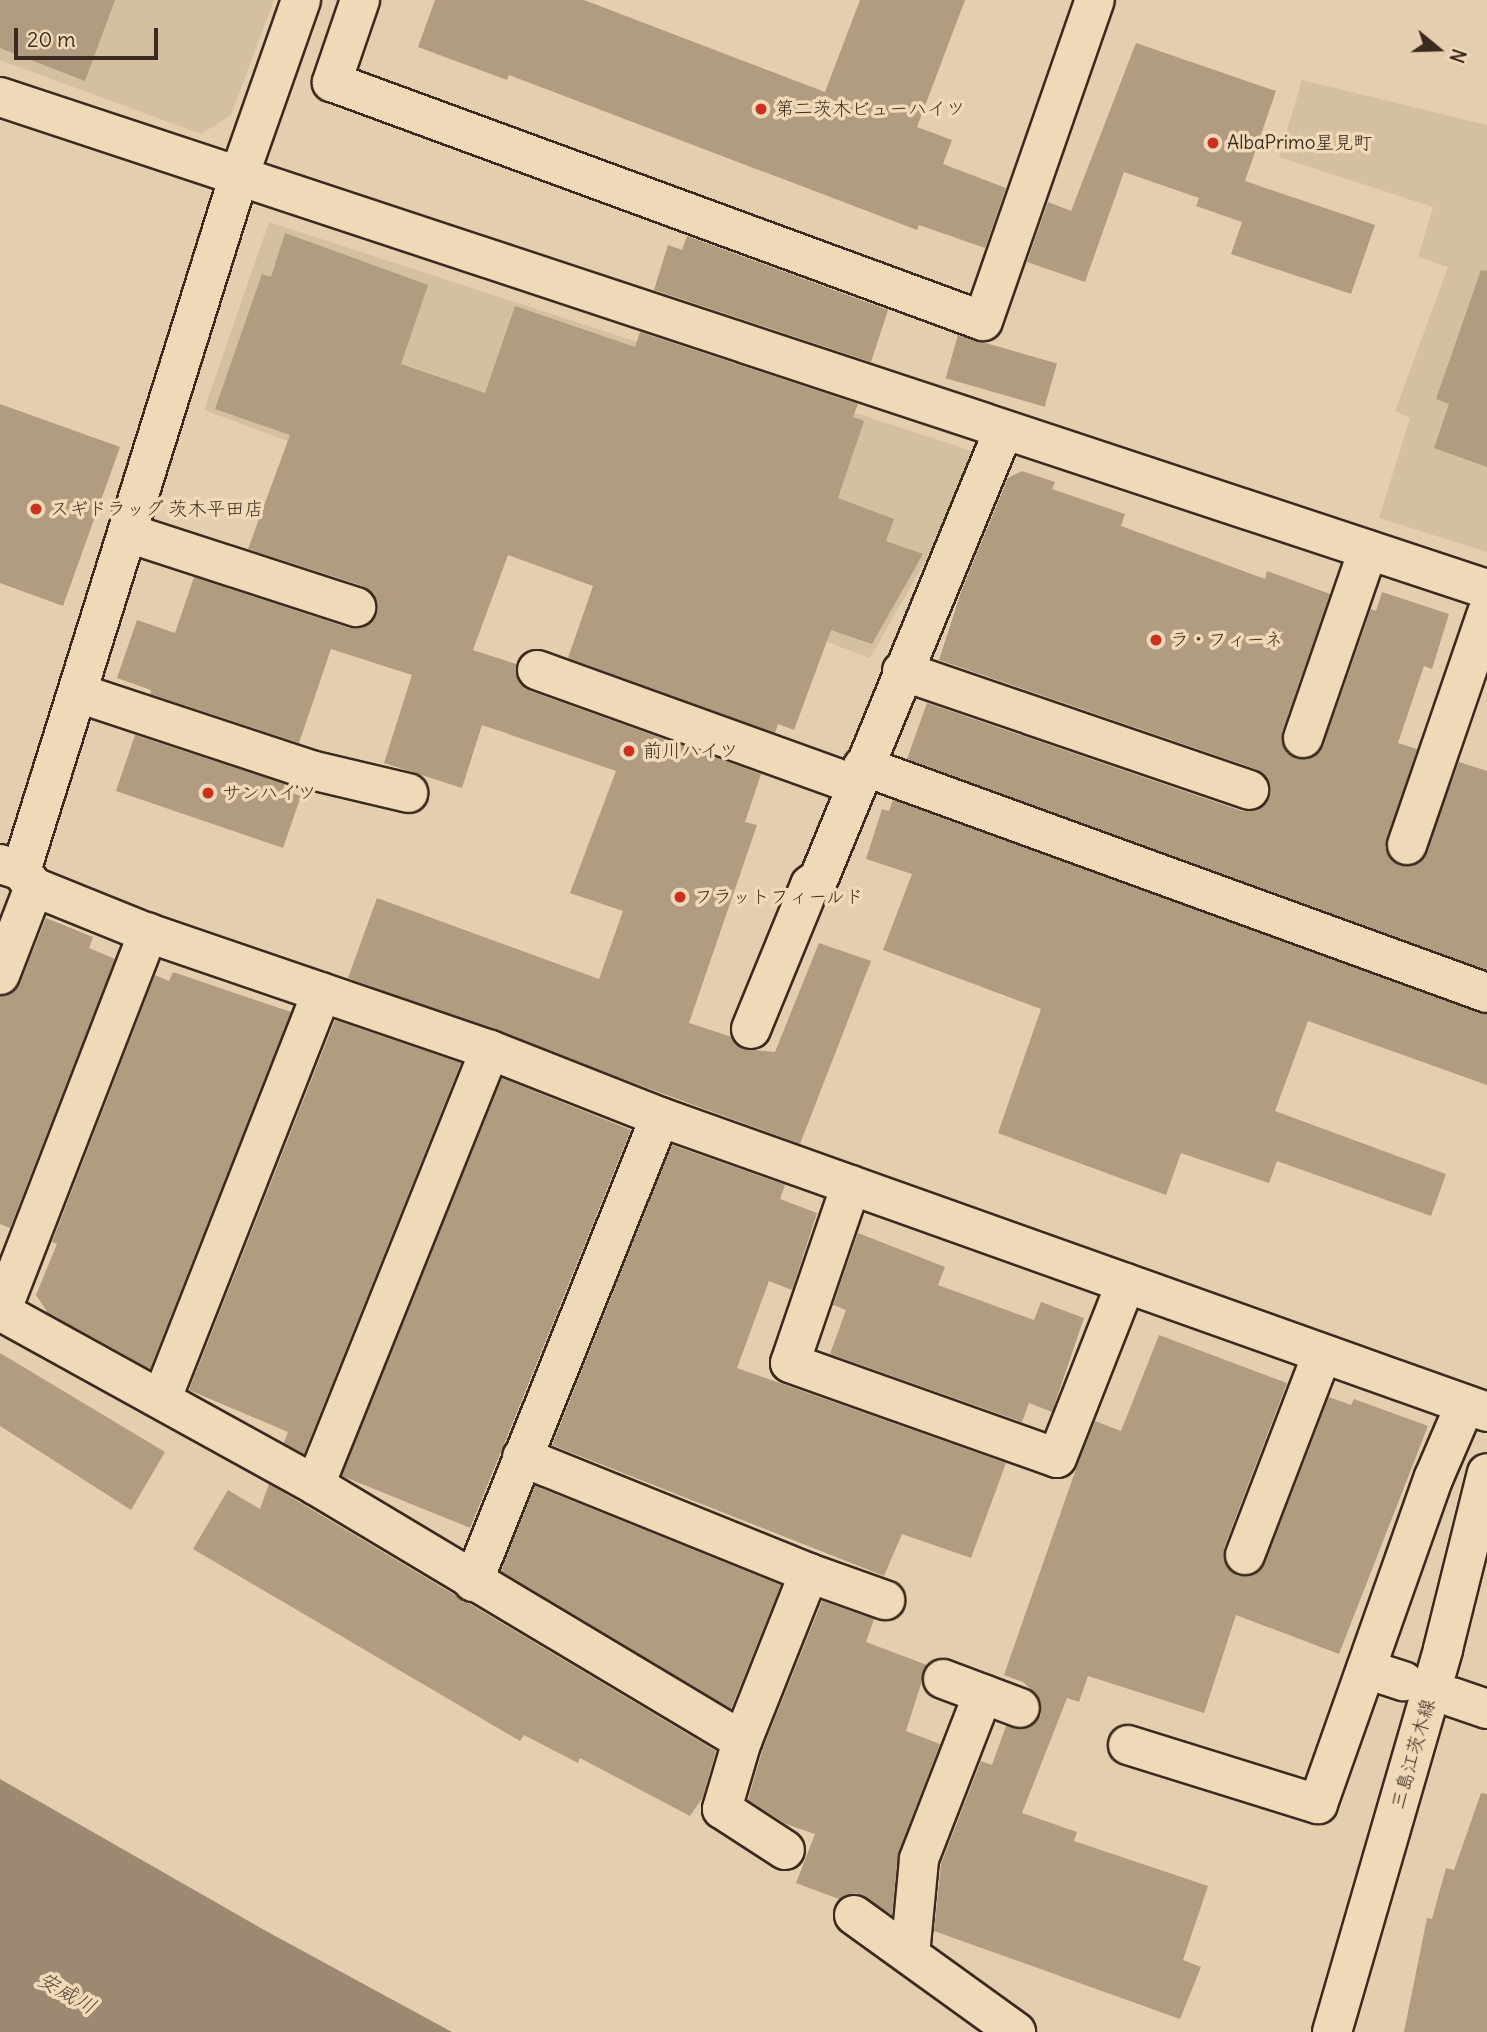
<!DOCTYPE html>
<html>
<head>
<meta charset="utf-8">
<style>
  body { margin:0 }
  #map { position:relative; width:1487px; height:2032px; overflow:hidden; background:#e5ceaf; font-family:Delius,"Klee One",sans-serif }
  div>[style] { position:absolute }
  .built>* { inset:0; background:#d5bfa1 }
  .water>* { inset:0; background:#9d8872 }
  .building>* { inset:0; background:#b19b81; transform-origin:0 0 }
  .roads { filter:drop-shadow(2px 0 #3b2a1e) drop-shadow(-2px 0 #3b2a1e) drop-shadow(0 2px #3b2a1e) drop-shadow(0 -2px #3b2a1e) }
  .minor>* { height:38px; margin:-19px; padding:0 19px; transform-origin:19px; border-radius:19px; background:#f0d9b8 }
  .major>* { height:38px; margin:-19px; padding:0 19px; transform-origin:19px; border-radius:19px; background:#f0d9b8 }
  .dots>* { width:19px; height:19px; translate:-50% -50%; box-sizing:border-box; border:4px solid #f0d9b8; border-radius:50% }
  span { translate:-50% -50%; white-space:nowrap; text-align:center; line-height:1.15; -webkit-text-stroke:7px #f0d9b8; paint-order:stroke }
  .poi-label { font-size:19px; color:#3b2a1e }
  .left { translate:0 -50%; text-align:left }
  .street-label { font-size:19px; color:#3b2a1e }
  .water-label { font-size:21px; color:#584637; font-style:italic }
  .north { position:absolute; left:1403px; top:14px; width:70px; height:70px; -webkit-text-stroke:5px #f0d9b8; paint-order:stroke; rotate:109deg; font-size:19px; font-weight:700; line-height:28px; text-align:center; color:#3b2a1e }
  .north::after { content:''; display:block; margin:auto; width:24px; height:32px; background:#3b2a1e; clip-path:polygon(50% 0,100% 100%,50% 72%,0 100%) }
  .scale { position:absolute; left:14px; top:28px; width:144px; height:32px; box-sizing:border-box; border:4px solid #3b2a1e; border-top:0; padding-left:9px; font-size:21px; line-height:24px; white-space:nowrap; color:#3b2a1e; -webkit-text-stroke:5px #f0d9b8; paint-order:stroke }
</style>
</head>
<body>
<div id="map">
  <div class="built">
    <i style="clip-path:polygon(0 0,274px 0,231px 115px,201px 134px,0 60px)"></i>
    <i style="clip-path:polygon(1302px 80px,1487px 125px,1487px 552px,1379px 518px,1410px 418px,1395px 411px,1448px 267px,1418px 257px,1433px 207px,1279px 157px)"></i>
    <i style="clip-path:polygon(269px 222px,972px 451px,941px 533px,870px 658px,204px 410px)"></i>
  </div>
  <div class="water">
    <i style="clip-path:polygon(0 1779px,266px 1931px,452px 2032px,0 2032px)"></i>
  </div>
  <div class="building">
    <i style="clip-path:polygon(0 0,115px 0,85px 81px,0 48px)"></i>
    <i style="clip-path:polygon(435px 0,584px 0,825px 92px,860px 0,965px 0,917px 127px,952px 140px,943px 164px,1006px 188px,985px 248px,919px 225px,917px 230px,509px 75px,507px 80px,418px 47px)"></i>
    <i style="clip-path:polygon(1136px 43px,1276px 91px,1245px 181px,1375px 225px,1351px 294px,1231px 254px,1242px 222px,1196px 206px,1199px 198px,1124px 172px,1085px 282px,1027px 262px,1048px 202px,1071px 211px)"></i>
    <i style="clip-path:polygon(285px 233px,428px 285px,401px 364px,485px 393px,515px 306px,635px 347px,640px 332px,858px 404px,853px 417px,864px 421px,838px 498px,894px 519px,886px 541px,923px 554px,872px 644px,831px 630px,794px 730px,778px 724px,775px 733px,568px 658px,593px 586px,508px 555px,473px 650px,516px 664px,520px 684px,530px 691px,761px 774px,745px 822px,757px 825px,689px 1023px,732px 1037px,743px 1049px,775px 1052px,819px 943px,871px 961px,800px 1144px,348px 978px,377px 898px,599px 979px,623px 911px,570px 893px,616px 771px,482px 725px,462px 788px,384px 763px,412px 675px,331px 649px,299px 743px,150px 694px,151px 690px,117px 678px,137px 620px,175px 633px,194px 577px,349px 628px,361px 628px,377px 614px,377px 602px,363px 586px,248px 549px,290px 435px,215px 409px,262px 274px,271px 277px)"></i>
    <i style="clip-path:polygon(687px 236px,888px 310px,871px 362px,654px 290px,668px 245px,682px 250px)"></i>
    <i style="clip-path:polygon(1481px 270px,1487px 271px,1487px 467px,1434px 448px,1449px 404px,1436px 399px)"></i>
    <i style="left:958px;top:335px;width:103px;height:45px;rotate:16deg"></i>
    <i style="clip-path:polygon(0 404px,120px 447px,63px 606px,0 583px)"></i>
    <i style="clip-path:polygon(1022px 471px,1055px 482px,1052px 489px,1125px 514px,1121px 526px,1265px 579px,1267px 571px,1330px 594px,1282px 732px,1286px 752px,1297px 759px,1308px 759px,1323px 746px,1371px 609px,1376px 611px,1382px 592px,1449px 614px,1432px 669px,1424px 666px,1398px 743px,1417px 749px,1385px 848px,1399px 865px,1421px 862px,1459px 762px,1487px 771px,1487px 970px,907px 759px,927px 703px,1242px 811px,1254px 811px,1269px 798px,1270px 785px,1256px 769px,939px 660px,961px 592px,1008px 478px)"></i>
    <i style="clip-path:polygon(135px 735px,285px 784px,283px 790px,301px 796px,283px 848px,116px 791px)"></i>
    <i style="clip-path:polygon(893px 800px,1487px 1014px,1487px 1085px,1308px 1021px,1275px 1111px,1446px 1174px,1431px 1216px,1277px 1161px,1269px 1183px,1181px 1153px,1166px 1195px,998px 1133px,1041px 1009px,883px 950px,912px 874px,866px 859px,882px 809px,889px 811px)"></i>
    <i style="clip-path:polygon(46px 918px,93px 937px,89px 948px,115px 959px,10px 1228px,0 1224px,0 996px,13px 992px,20px 983px)"></i>
    <i style="clip-path:polygon(173px 972px,291px 1012px,150px 1369px,48px 1313px,36px 1295px,57px 1244px,52px 1242px,155px 975px,169px 981px)"></i>
    <i style="clip-path:polygon(335px 1020px,461px 1063px,304px 1454px,284px 1443px,288px 1432px,189px 1390px)"></i>
    <i style="left:502px;top:1078px;width:139px;height:429px;rotate:22deg"></i>
    <i style="clip-path:polygon(672px 1145px,785px 1185px,780px 1199px,817px 1213px,792px 1290px,769px 1281px,737px 1368px,1006px 1463px,971px 1558px,902px 1534px,884px 1576px,552px 1445px)"></i>
    <i style="clip-path:polygon(858px 1233px,945px 1267px,938px 1285px,1034px 1320px,1041px 1302px,1084px 1318px,1052px 1412px,1029px 1403px,1022px 1422px,830px 1354px,846px 1310px,833px 1305px)"></i>
    <i style="clip-path:polygon(1159px 1335px,1287px 1383px,1224px 1548px,1228px 1568px,1238px 1576px,1258px 1572px,1265px 1563px,1329px 1397px,1351px 1405px,1354px 1399px,1428px 1426px,1339px 1654px,1236px 1615px,1204px 1713px,1088px 1676px,1079px 1702px,1067px 1698px,1022px 1813px,1077px 1832px,1074px 1841px,1208px 1886px,1183px 1960px,1201px 1967px,1180px 2019px,934px 1931px,941px 1864px,981px 1761px,992px 1765px,1006px 1726px,1024px 1729px,1041px 1715px,1036px 1694px,1023px 1682px,1004px 1675px,1077px 1466px,1095px 1421px,1121px 1431px)"></i>
    <i style="clip-path:polygon(0 1353px,165px 1452px,131px 1510px,0 1426px)"></i>
    <i style="clip-path:polygon(269px 1484px,716px 1751px,703px 1797px,690px 1816px,580px 1758px,578px 1763px,524px 1735px,520px 1741px,193px 1549px,228px 1490px,260px 1509px)"></i>
    <i style="clip-path:polygon(535px 1486px,781px 1585px,731px 1709px,501px 1571px)"></i>
    <i style="clip-path:polygon(822px 1601px,874px 1619px,866px 1642px,927px 1665px,906px 1731px,940px 1744px,899px 1851px,892px 1915px,857px 1893px,839px 1899px,796px 1883px,815px 1834px,786px 1824px,748px 1800px,763px 1748px)"></i>
    <i style="clip-path:polygon(1481px 1793px,1487px 1794px,1487px 2032px,1404px 2032px,1427px 1918px,1432px 1919px,1446px 1868px,1454px 1870px)"></i>
  </div>
  <div class="roads">
    <div class="minor">
      <i style="left:360px;top:0;width:87px;rotate:108.9deg"></i>
      <i style="left:332px;top:82px;width:693px;rotate:20.16deg"></i>
      <i style="left:983px;top:321px;width:340px;rotate:-70.8deg"></i>
      <i style="left:0;top:97px;width:1566px;rotate:18.31deg"></i>
      <i style="left:128px;top:533px;width:240px;rotate:18deg"></i>
      <i style="left:537px;top:670px;width:339px;rotate:19.8deg"></i>
      <i style="left:902px;top:671px;width:367px;rotate:18.9deg"></i>
      <i style="left:78px;top:693px;width:245px;rotate:18.3deg"></i>
      <i style="left:311px;top:770px;width:100px;rotate:13.3deg"></i>
      <i style="left:1303px;top:738px;width:199px;rotate:-70.9deg"></i>
      <i style="left:863px;top:766px;width:664px;rotate:19.99deg"></i>
      <i style="left:1407px;top:845px;width:245px;rotate:-71deg"></i>
      <i style="left:0;top:864px;width:22px;rotate:18deg"></i>
      <i style="left:21px;top:871px;width:21px;rotate:51deg"></i>
      <i style="left:34px;top:887px;width:123px;rotate:22deg"></i>
      <i style="left:148px;top:933px;width:361px;rotate:18.9deg"></i>
      <i style="left:490px;top:1050px;width:183px;rotate:21.5deg"></i>
      <i style="left:660px;top:1117px;width:878px;rotate:19.63deg"></i>
      <i style="left:21px;top:871px;width:725px;rotate:-72.59deg"></i>
      <i style="left:238px;top:179px;width:190px;rotate:-70.6deg"></i>
      <i style="left:0;top:975px;width:94px;rotate:-68.9deg"></i>
      <i style="left:751px;top:1029px;width:156px;rotate:-67.7deg"></i>
      <i style="left:810px;top:885px;width:11px;rotate:-38deg"></i>
      <i style="left:819px;top:878px;width:482px;rotate:-67.6deg"></i>
      <i style="left:851px;top:1185px;width:188px;rotate:108.9deg"></i>
      <i style="left:790px;top:1363px;width:283px;rotate:19.6deg"></i>
      <i style="left:1057px;top:1458px;width:188px;rotate:-68.5deg"></i>
      <i style="left:0;top:1311px;width:360px;rotate:28.9deg"></i>
      <i style="left:315px;top:1485px;width:498px;rotate:30.9deg"></i>
      <i style="left:1px;top:1312px;width:407px;rotate:-68.8deg"></i>
      <i style="left:162px;top:1398px;width:436px;rotate:-68.5deg"></i>
      <i style="left:522px;top:1457px;width:310px;rotate:22deg"></i>
      <i style="left:809px;top:1573px;width:181px;rotate:111.7deg"></i>
      <i style="left:742px;top:1741px;width:71px;rotate:106.4deg"></i>
      <i style="left:722px;top:1809px;width:75px;rotate:33.1deg"></i>
      <i style="left:315px;top:1485px;width:469px;rotate:-68.1deg"></i>
      <i style="left:1245px;top:1555px;width:215px;rotate:-69deg"></i>
      <i style="left:809px;top:1573px;width:81px;rotate:19.6deg"></i>
      <i style="left:473px;top:1582px;width:501px;rotate:-68.09deg"></i>
      <i style="left:1366px;top:1669px;width:40px;rotate:18deg"></i>
      <i style="left:943px;top:1679px;width:82px;rotate:20.6deg"></i>
      <i style="left:1452px;top:1697px;width:37px;rotate:19deg"></i>
      <i style="left:1128px;top:1745px;width:199px;rotate:17.3deg"></i>
      <i style="left:1318px;top:1804px;width:347px;rotate:-70.5deg"></i>
      <i style="left:1434px;top:1477px;width:78px;rotate:-66.7deg"></i>
      <i style="left:854px;top:1915px;width:200px;rotate:35.8deg"></i>
      <i style="left:910px;top:1955px;width:96px;rotate:-84.6deg"></i>
      <i style="left:919px;top:1859px;width:177px;rotate:-68.8deg"></i>
    </div>
    <div class="major">
      <i style="left:1332px;top:2032px;width:399px;rotate:-73.8deg"></i>
      <i style="left:1443px;top:1649px;width:181px;rotate:-76deg"></i>
    </div>
  </div>
  <div class="dots">
    <i style="left:761px;top:109px;background:#c8321e"></i>
    <i style="left:1213px;top:143px;background:#c8321e"></i>
    <i style="left:36px;top:509px;background:#c8321e"></i>
    <i style="left:1156px;top:640px;background:#c8321e"></i>
    <i style="left:629px;top:751px;background:#c8321e"></i>
    <i style="left:208px;top:793px;background:#c8321e"></i>
    <i style="left:680px;top:897px;background:#c8321e"></i>
  </div>
  <div class="poi-label">
    <span class="left" style="left:775px;top:109px">第二茨木ビューハイツ</span>
    <span class="left" style="left:1227px;top:143px">AlbaPrimo星見町</span>
    <span class="left" style="left:50px;top:509px">スギドラッグ 茨木平田店</span>
    <span class="left" style="left:1170px;top:640px">ラ・フィーネ</span>
    <span class="left" style="left:643px;top:751px">前川ハイツ</span>
    <span class="left" style="left:222px;top:793px">サンハイツ</span>
    <span class="left" style="left:694px;top:897px">フラットフィールド</span>
  </div>
  <div class="street-label">
    <span style="left:1413px;top:1754px;rotate:-74deg">三島江茨木線</span>
  </div>
  <div class="water-label">
    <span style="left:67px;top:1993px;rotate:30deg">安威川</span>
  </div>
  <div class="north">N</div>
  <div class="scale">20 m</div>
</div>
</body>
</html>
